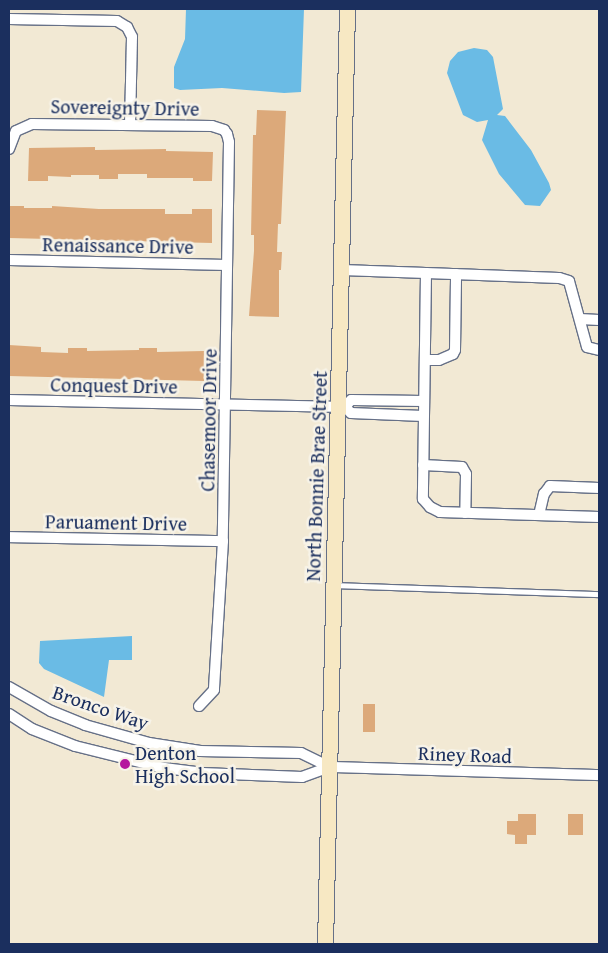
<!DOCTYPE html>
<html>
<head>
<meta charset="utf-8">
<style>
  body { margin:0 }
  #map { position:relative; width:608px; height:953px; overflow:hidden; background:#f2e9d4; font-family:"Gentium Book Plus",serif }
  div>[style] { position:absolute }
  .water>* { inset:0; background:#6abbe5 }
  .building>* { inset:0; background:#dca97a; transform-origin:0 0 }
  .roads { filter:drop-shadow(1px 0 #667087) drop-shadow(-1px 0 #667087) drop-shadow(0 1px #667087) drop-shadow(0 -1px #667087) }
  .service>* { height:5px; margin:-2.5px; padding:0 2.5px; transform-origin:2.5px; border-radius:2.5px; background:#fff }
  .minor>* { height:10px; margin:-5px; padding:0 5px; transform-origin:5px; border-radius:5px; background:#fff }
  .secondary>* { height:15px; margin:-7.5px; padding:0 7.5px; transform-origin:7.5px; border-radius:7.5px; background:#f7e8c3 }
  .dots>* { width:14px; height:14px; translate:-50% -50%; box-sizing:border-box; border:2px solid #f7f3e8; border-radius:50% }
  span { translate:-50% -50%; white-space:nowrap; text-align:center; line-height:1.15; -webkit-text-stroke:5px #f7f3e8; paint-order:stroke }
  .street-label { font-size:20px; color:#1b2f5e }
  .poi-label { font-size:20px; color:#1b2f5e }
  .left { translate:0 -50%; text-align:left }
  .frame { position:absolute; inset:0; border:10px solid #1b2f5e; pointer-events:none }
</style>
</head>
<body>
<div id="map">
  <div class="water">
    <i style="clip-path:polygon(186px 9px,304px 9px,301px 92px,284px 93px,222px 88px,180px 90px,174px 88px,174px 67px,185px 39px)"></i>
    <i style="clip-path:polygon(474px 48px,487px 50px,493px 57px,503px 109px,497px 115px,505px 116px,531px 150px,549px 183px,551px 190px,540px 206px,525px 205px,499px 174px,482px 140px,488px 120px,477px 122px,463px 115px,447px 73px,450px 61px,458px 52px)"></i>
    <i style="clip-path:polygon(132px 636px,132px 660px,109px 660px,104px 697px,44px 669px,39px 663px,40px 641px)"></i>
  </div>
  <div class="building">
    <i style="clip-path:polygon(257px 110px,286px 111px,281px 224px,278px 224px,277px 252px,282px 252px,281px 270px,279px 270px,279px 317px,249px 316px,254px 251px,254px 235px,251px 235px,253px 135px,256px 135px)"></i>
    <i style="clip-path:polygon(95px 147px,95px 150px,166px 149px,166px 151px,213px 152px,212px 181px,193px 181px,193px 178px,147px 178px,147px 174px,118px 174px,118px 179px,99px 179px,99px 175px,71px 175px,71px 177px,48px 176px,48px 181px,28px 181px,29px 148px)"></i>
    <i style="clip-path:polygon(9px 206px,24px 206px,24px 208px,52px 208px,52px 206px,99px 209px,165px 209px,165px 214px,192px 214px,192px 209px,212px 209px,212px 243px,9px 238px)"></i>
    <i style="clip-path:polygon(9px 345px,41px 347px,41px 352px,68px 353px,68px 348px,87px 348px,87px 351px,139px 350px,139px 348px,157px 348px,157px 352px,204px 351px,204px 381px,9px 376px)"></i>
    <i style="left:363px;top:704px;width:12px;height:28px"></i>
    <i style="clip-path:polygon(518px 814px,536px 814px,536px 835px,527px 835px,527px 844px,515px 844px,515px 835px,507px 834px,507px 821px,518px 821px)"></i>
    <i style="left:568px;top:814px;width:15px;height:21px"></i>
  </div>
  <div class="roads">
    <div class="service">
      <i style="left:335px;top:585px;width:264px;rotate:2deg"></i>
    </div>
    <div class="minor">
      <i style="left:9px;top:19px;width:108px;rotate:1.1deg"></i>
      <i style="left:117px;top:21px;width:12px;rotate:31deg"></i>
      <i style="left:127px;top:27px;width:11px;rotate:63deg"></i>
      <i style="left:132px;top:37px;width:88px;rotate:91.3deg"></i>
      <i style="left:9px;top:149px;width:19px;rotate:-69deg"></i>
      <i style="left:16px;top:131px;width:17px;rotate:-24deg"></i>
      <i style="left:32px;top:124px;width:180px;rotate:0.6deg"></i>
      <i style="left:212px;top:126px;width:13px;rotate:18deg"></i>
      <i style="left:224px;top:130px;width:5px;rotate:53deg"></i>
      <i style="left:227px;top:134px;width:8px;rotate:76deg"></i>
      <i style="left:229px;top:142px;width:399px;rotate:90.9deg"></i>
      <i style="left:223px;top:541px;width:149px;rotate:93.5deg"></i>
      <i style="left:214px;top:690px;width:22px;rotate:133deg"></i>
      <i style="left:9px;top:260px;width:218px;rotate:1.3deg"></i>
      <i style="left:342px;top:270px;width:84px;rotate:2deg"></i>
      <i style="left:580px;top:319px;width:19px;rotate:3deg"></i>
      <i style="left:599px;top:350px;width:12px;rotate:-166deg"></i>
      <i style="left:587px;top:347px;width:68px;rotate:-105.3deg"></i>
      <i style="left:569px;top:281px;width:10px;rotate:-163deg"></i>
      <i style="left:559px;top:278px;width:133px;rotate:-177.8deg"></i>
      <i style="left:426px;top:273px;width:226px;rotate:90.8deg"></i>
      <i style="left:423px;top:499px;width:11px;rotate:49deg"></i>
      <i style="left:430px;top:507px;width:11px;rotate:27deg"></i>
      <i style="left:440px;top:512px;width:159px;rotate:1.8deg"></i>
      <i style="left:425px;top:360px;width:14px"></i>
      <i style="left:439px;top:360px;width:15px;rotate:-23deg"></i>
      <i style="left:453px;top:354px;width:4px;rotate:-63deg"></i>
      <i style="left:455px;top:350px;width:76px;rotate:-89.2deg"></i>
      <i style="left:9px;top:400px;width:336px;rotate:1.2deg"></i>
      <i style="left:345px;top:407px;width:8px;rotate:45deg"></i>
      <i style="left:351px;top:413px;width:72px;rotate:2.4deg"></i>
      <i style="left:345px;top:407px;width:9px;rotate:-49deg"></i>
      <i style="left:351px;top:400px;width:72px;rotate:0.8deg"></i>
      <i style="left:423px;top:465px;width:39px;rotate:3deg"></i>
      <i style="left:462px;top:467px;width:8px;rotate:60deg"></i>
      <i style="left:466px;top:474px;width:39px;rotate:91deg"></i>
      <i style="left:539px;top:515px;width:22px;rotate:-77deg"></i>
      <i style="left:544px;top:494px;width:10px;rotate:-53deg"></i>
      <i style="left:550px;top:486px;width:49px;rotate:2.3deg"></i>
      <i style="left:9px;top:537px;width:214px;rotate:1.1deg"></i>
      <i style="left:9px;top:687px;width:48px;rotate:29.7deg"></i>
      <i style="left:51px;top:711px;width:37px;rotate:22deg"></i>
      <i style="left:85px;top:725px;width:66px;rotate:15.7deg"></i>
      <i style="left:149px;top:743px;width:52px;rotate:8.9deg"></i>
      <i style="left:200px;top:751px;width:101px;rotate:1.1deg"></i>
      <i style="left:301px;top:753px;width:32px;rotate:26deg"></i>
      <i style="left:9px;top:714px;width:27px;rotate:33deg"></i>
      <i style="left:32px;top:729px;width:46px;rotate:21.6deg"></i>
      <i style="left:75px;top:746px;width:92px;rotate:13.9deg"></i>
      <i style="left:164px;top:768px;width:38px;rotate:7deg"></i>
      <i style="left:202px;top:773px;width:100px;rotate:2.3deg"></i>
      <i style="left:302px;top:777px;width:30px;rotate:-20deg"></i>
      <i style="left:330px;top:767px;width:269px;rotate:1.7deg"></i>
    </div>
    <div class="secondary">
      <i style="left:325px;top:944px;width:935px;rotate:-88.65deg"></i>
    </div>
  </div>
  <div class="dots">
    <i style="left:125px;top:764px;background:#b5179e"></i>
  </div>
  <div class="street-label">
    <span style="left:125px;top:107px;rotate:1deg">Sovereignty Drive</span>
    <span style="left:118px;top:245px;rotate:1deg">Renaissance Drive</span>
    <span style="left:114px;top:385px;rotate:1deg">Conquest Drive</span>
    <span style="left:208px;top:420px;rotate:-89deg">Chasemoor Drive</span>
    <span style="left:316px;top:476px;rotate:-88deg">North Bonnie Brae Street</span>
    <span style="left:116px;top:522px;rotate:1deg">Paruament Drive</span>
    <span style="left:101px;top:707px;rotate:19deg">Bronco Way</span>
    <span style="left:465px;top:754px;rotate:2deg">Riney Road</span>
  </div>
  <div class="poi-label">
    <span class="left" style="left:135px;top:764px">Denton<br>High School</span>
  </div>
  <div class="frame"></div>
</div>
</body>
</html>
